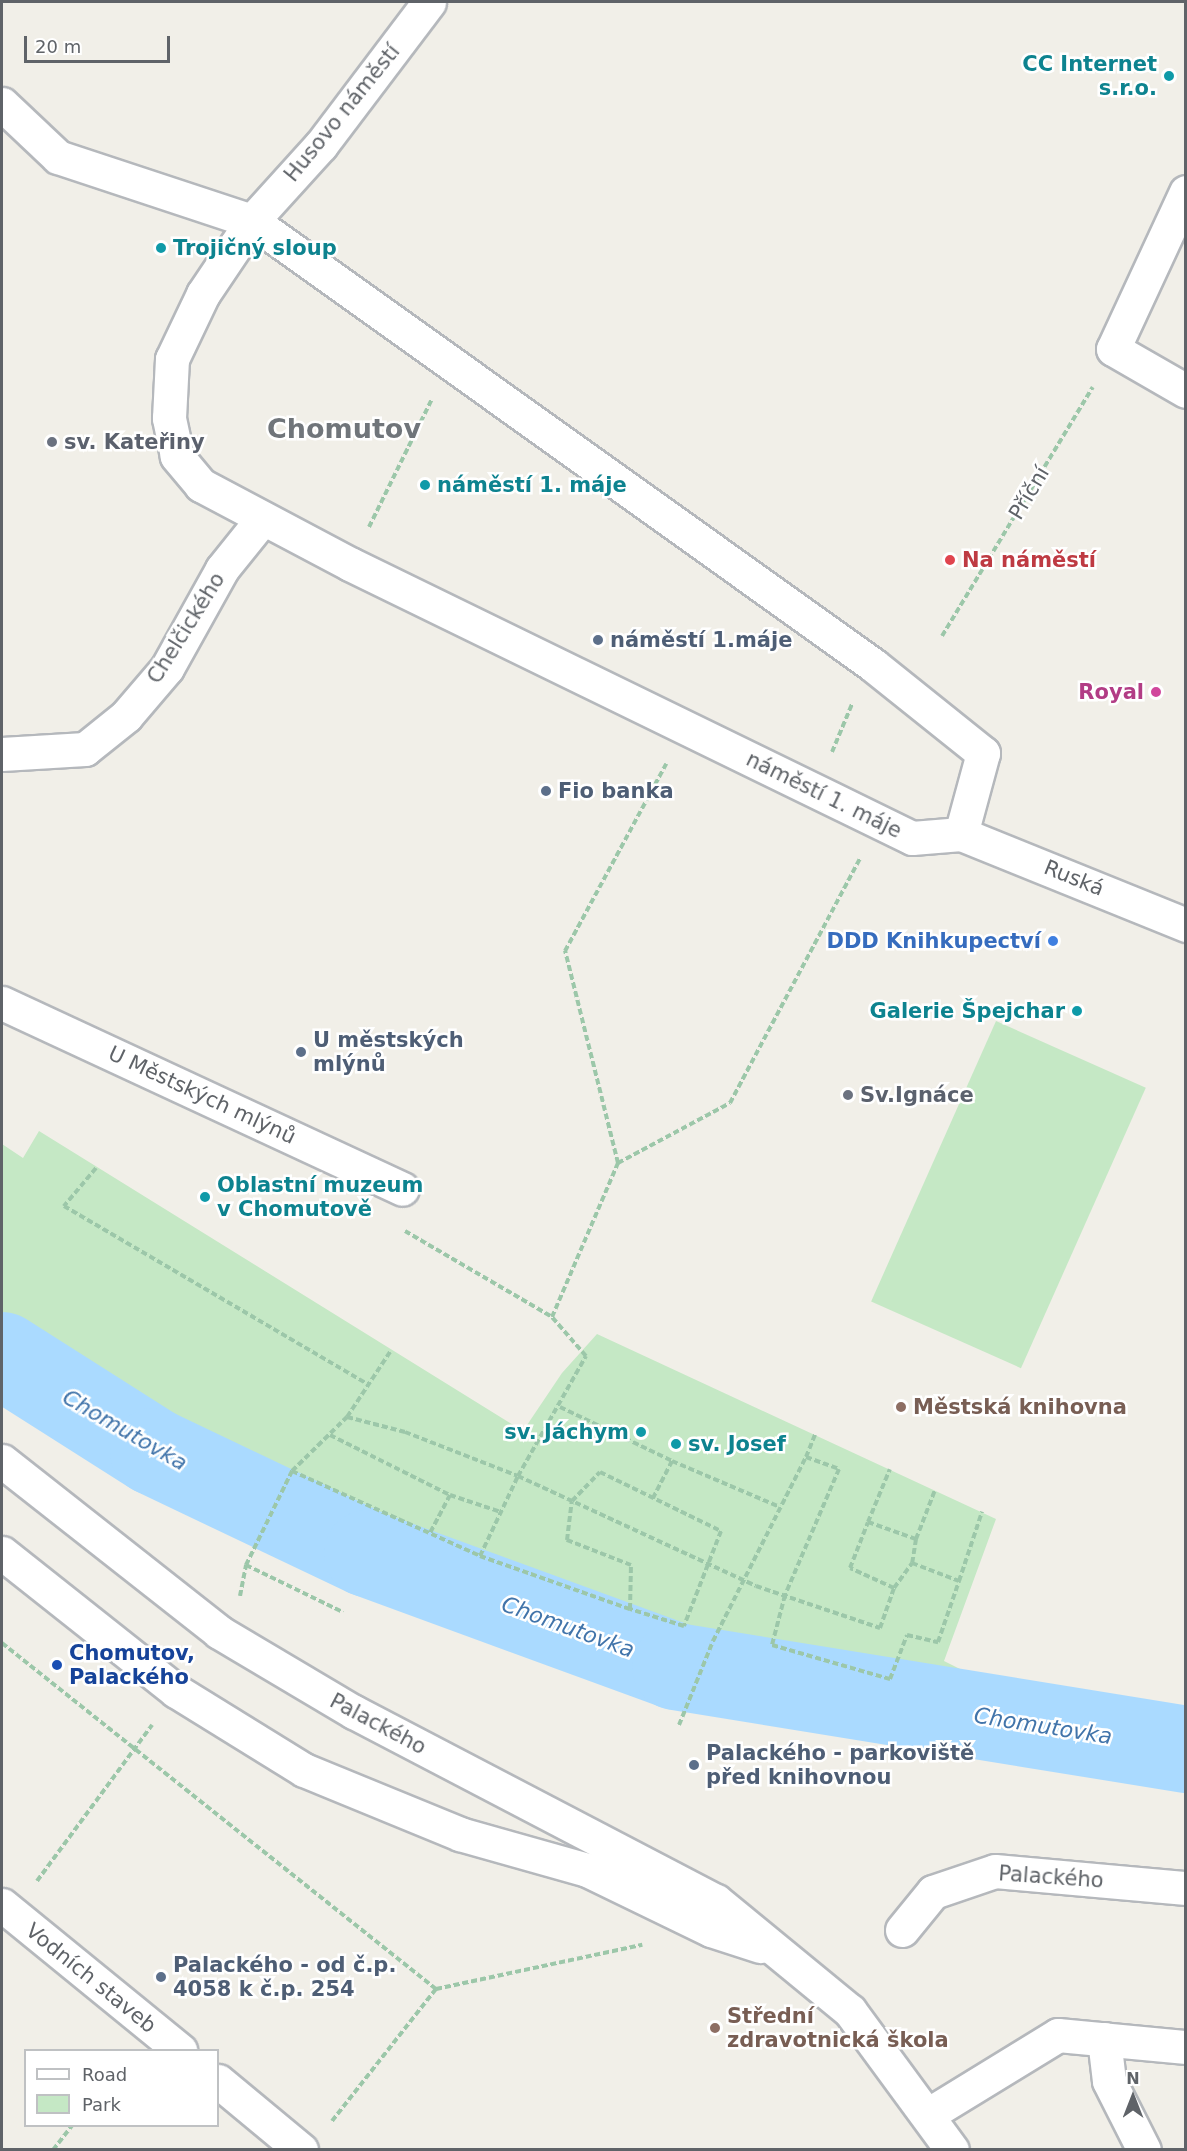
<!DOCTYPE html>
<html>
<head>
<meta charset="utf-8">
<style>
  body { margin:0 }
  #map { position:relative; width:1187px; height:2151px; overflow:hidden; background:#f1efe8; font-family:"DejaVu Sans",sans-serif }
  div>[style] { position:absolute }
  .green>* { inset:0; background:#c5e8c5; transform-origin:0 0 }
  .river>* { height:87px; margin:-43.5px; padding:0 43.5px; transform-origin:43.5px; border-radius:43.5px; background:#aadaff }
  .path>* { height:4px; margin-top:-2px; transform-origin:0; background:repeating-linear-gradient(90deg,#9cc7a9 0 6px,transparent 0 9px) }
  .roads { filter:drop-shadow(2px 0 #b5b8bc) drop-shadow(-2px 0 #b5b8bc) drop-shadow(0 2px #b5b8bc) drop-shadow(0 -2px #b5b8bc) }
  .street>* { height:33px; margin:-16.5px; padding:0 16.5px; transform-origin:16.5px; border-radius:16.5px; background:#fff }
  .secondary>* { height:33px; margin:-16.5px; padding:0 16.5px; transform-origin:16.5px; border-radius:16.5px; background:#fff }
  .dots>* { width:16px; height:16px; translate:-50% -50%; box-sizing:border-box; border:3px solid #fff; border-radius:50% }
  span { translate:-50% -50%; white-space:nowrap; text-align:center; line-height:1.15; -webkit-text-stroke:5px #fff; paint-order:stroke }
  .culture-label { font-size:21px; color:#0d838f; font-weight:700 }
  .right { translate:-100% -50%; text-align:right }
  .left { translate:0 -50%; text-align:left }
  .street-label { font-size:21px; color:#5f6368 }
  .worship-label { font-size:21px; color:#5b616d; font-weight:700 }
  .health-label { font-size:21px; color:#be3a42; font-weight:700 }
  .service-label { font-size:21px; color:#4e5e75; font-weight:700 }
  .hotel-label { font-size:21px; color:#b23c85; font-weight:700 }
  .shop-label { font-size:21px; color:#366cbe; font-weight:700 }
  .education-label { font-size:21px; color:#785e54; font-weight:700 }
  .transit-label { font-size:21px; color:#164399; font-weight:700 }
  .water-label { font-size:22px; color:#4174aa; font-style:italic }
  .district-label { font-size:27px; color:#70757a; font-weight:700 }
  .frame { position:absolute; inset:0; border:3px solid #5f6368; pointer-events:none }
  .legend { position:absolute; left:24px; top:2049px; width:195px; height:78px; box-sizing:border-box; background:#fff; border:2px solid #bfc1c3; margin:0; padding:8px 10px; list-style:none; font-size:18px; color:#5f6368 }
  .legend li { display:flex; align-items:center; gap:12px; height:30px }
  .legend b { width:30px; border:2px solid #bfc1c3 }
  .north { position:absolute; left:1103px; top:2067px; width:60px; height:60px; -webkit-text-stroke:4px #fff; paint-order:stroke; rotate:0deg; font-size:16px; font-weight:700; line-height:24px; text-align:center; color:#5f6368 }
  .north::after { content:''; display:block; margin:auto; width:21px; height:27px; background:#5f6368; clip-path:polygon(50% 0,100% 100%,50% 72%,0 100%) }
  .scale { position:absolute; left:24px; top:36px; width:146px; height:27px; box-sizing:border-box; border:3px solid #5f6368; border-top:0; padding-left:8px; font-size:18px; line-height:21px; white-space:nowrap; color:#5f6368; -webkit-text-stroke:4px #fff; paint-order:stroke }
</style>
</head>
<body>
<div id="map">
  <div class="green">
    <i style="left:996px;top:1021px;width:164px;height:307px;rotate:24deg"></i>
    <i style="clip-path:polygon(39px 1131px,523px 1431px,562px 1373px,597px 1334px,996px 1519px,944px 1661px,962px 1670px,951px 1696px,736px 1664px,473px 1578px,303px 1503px,107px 1404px,2px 1335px,2px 1144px,23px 1158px)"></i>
  </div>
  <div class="river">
    <i style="left:2px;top:1355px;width:179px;rotate:32.4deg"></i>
    <i style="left:153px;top:1451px;width:237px;rotate:25.5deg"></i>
    <i style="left:367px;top:1553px;width:328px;rotate:20.1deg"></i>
    <i style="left:675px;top:1666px;width:518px;rotate:9.23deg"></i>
  </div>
  <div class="path">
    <i style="left:369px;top:527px;width:143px;rotate:-63.8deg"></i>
    <i style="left:942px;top:636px;width:291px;rotate:-58.8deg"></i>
    <i style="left:832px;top:752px;width:52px;rotate:-67.4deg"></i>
    <i style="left:618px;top:1163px;width:219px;rotate:-104deg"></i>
    <i style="left:565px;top:951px;width:213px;rotate:-61.6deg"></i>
    <i style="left:96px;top:1168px;width:50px;rotate:130.1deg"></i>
    <i style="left:64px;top:1206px;width:352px;rotate:30.4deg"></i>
    <i style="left:405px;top:1231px;width:170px;rotate:30.3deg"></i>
    <i style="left:552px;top:1317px;width:168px;rotate:-66.8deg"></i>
    <i style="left:618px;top:1163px;width:127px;rotate:-28.2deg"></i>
    <i style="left:730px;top:1103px;width:277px;rotate:-62deg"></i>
    <i style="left:560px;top:1407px;width:124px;rotate:25.7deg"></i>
    <i style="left:672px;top:1461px;width:42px;rotate:117.2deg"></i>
    <i style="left:347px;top:1417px;width:78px;rotate:-56.5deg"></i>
    <i style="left:330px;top:1435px;width:134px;rotate:26.6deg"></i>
    <i style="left:450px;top:1495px;width:43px;rotate:117.8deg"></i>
    <i style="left:806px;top:1457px;width:24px;rotate:-68deg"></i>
    <i style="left:672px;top:1461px;width:117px;rotate:23.1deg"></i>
    <i style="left:292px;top:1471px;width:206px;rotate:24.3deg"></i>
    <i style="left:480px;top:1556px;width:89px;rotate:-64.6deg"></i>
    <i style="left:518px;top:1476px;width:262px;rotate:24.8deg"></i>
    <i style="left:756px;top:1586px;width:131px;rotate:18.7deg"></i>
    <i style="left:880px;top:1628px;width:42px;rotate:-70.7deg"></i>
    <i style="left:894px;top:1588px;width:48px;rotate:-155.6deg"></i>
    <i style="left:850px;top:1568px;width:49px;rotate:-68.6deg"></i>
    <i style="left:868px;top:1522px;width:51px;rotate:19.5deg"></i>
    <i style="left:916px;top:1539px;width:24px;rotate:99deg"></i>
    <i style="left:912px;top:1563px;width:50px;rotate:21deg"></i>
    <i style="left:959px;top:1581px;width:73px;rotate:-71.6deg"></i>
    <i style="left:600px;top:1472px;width:135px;rotate:26deg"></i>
    <i style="left:721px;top:1531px;width:102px;rotate:111.3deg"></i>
    <i style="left:684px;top:1626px;width:57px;rotate:-162.5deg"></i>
    <i style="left:630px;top:1609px;width:44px;rotate:-88.7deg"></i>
    <i style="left:631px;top:1565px;width:69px;rotate:-158.7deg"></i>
    <i style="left:567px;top:1540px;width:39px;rotate:-83deg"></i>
    <i style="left:572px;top:1501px;width:40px;rotate:-46deg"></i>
    <i style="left:450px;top:1495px;width:54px;rotate:18.4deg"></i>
    <i style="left:868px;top:1522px;width:57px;rotate:-67.5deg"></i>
    <i style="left:916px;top:1539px;width:53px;rotate:-68.8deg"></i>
    <i style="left:480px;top:1556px;width:159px;rotate:19.5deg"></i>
    <i style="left:246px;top:1565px;width:108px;rotate:25.9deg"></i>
    <i style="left:894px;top:1588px;width:31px;rotate:-54deg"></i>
    <i style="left:240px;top:1596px;width:32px;rotate:-79deg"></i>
    <i style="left:246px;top:1565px;width:105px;rotate:-63.9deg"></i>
    <i style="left:292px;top:1471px;width:77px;rotate:-44.5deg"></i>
    <i style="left:347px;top:1417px;width:60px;rotate:14.5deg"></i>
    <i style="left:405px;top:1432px;width:121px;rotate:21.3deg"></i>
    <i style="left:518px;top:1476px;width:138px;rotate:-60.5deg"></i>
    <i style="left:586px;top:1356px;width:52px;rotate:-131.1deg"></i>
    <i style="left:2px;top:1643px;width:555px;rotate:38.56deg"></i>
    <i style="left:679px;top:1725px;width:91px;rotate:-68deg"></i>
    <i style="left:713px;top:1641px;width:206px;rotate:-63.2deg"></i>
    <i style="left:806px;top:1457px;width:35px;rotate:20deg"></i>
    <i style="left:839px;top:1469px;width:137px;rotate:113.2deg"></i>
    <i style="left:785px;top:1595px;width:52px;rotate:104.6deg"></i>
    <i style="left:772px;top:1645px;width:123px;rotate:16.1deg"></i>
    <i style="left:890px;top:1679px;width:47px;rotate:-68.9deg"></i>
    <i style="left:907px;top:1635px;width:32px;rotate:13deg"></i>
    <i style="left:938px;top:1642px;width:65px;rotate:-71deg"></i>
    <i style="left:37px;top:1881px;width:194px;rotate:-53.6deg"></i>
    <i style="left:332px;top:2121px;width:168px;rotate:-51.8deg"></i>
    <i style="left:436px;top:1989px;width:211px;rotate:-12.1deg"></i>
    <i style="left:53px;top:2150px;width:31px;rotate:-52deg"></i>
  </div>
  <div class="roads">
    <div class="street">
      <i style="left:2px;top:104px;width:77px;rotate:43.4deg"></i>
      <i style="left:58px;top:157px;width:204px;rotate:18.3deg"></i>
      <i style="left:252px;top:221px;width:763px;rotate:35.56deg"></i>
      <i style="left:873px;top:665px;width:141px;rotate:38.7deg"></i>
      <i style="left:983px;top:753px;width:84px;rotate:105.2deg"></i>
      <i style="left:961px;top:834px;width:49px;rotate:175.3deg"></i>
      <i style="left:912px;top:838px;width:625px;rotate:-154.01deg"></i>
      <i style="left:350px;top:564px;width:169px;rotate:-152.1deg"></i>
      <i style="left:201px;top:485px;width:38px;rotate:-130deg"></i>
      <i style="left:177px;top:456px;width:39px;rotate:-102deg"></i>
      <i style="left:169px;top:418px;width:59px;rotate:-87.1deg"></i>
      <i style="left:172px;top:359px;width:72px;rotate:-64.5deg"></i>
      <i style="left:203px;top:294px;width:88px;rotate:-56.1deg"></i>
      <i style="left:252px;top:221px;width:103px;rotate:-47.8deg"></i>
      <i style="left:321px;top:145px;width:179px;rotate:-52.9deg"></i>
      <i style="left:1186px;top:192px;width:173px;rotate:114.9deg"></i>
      <i style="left:1113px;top:349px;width:84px;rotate:29.9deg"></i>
      <i style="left:2px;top:754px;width:83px;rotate:-3.4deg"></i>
      <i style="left:85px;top:749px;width:53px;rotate:-38.8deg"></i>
      <i style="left:126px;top:716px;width:63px;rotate:-49.5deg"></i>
      <i style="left:167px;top:668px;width:113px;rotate:-60.9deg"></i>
      <i style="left:222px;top:569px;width:65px;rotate:-51.2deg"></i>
      <i style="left:961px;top:834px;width:243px;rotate:22deg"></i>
      <i style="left:2px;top:1003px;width:441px;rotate:24.9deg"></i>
      <i style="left:2px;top:1905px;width:230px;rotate:39.2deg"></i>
      <i style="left:902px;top:1930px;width:49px;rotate:-50.8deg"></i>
      <i style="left:933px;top:1892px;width:65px;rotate:-18.7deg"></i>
      <i style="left:995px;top:1871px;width:192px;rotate:5.1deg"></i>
      <i style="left:1104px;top:2039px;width:42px;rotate:83.2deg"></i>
      <i style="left:1109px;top:2081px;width:77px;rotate:63.1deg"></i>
      <i style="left:218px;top:2081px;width:108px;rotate:39.7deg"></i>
      <i style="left:929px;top:2114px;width:151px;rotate:-31.5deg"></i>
      <i style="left:1058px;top:2035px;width:129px;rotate:5.4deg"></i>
    </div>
    <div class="secondary">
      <i style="left:2px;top:1461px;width:276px;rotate:38.2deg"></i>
      <i style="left:219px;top:1632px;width:157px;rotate:30.7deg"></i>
      <i style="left:354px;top:1712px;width:408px;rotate:27.6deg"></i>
      <i style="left:716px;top:1901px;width:173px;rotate:39.4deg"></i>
      <i style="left:850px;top:2011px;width:172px;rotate:53.7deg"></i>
      <i style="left:2px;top:1553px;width:222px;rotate:38.4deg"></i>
      <i style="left:176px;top:1691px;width:150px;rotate:31.7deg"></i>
      <i style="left:304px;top:1770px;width:169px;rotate:22.3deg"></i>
      <i style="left:460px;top:1834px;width:132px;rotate:15.8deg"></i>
      <i style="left:587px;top:1870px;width:138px;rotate:25.8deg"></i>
      <i style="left:711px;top:1930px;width:52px;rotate:18.1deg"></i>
    </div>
  </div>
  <div class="dots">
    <i style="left:1169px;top:76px;background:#0f9aa8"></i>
    <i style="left:161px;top:248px;background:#0f9aa8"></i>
    <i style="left:52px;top:442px;background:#6b7280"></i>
    <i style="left:425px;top:485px;background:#0f9aa8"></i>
    <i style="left:950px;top:560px;background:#e0444e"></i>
    <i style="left:598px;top:640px;background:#5c6f8a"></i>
    <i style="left:1156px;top:692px;background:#d1479c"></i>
    <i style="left:546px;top:791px;background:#5c6f8a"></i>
    <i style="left:1053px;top:941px;background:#3f7fe0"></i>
    <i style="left:1077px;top:1011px;background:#0f9aa8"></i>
    <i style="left:301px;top:1052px;background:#5c6f8a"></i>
    <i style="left:848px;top:1095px;background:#6b7280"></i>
    <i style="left:205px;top:1197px;background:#0f9aa8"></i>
    <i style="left:901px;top:1407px;background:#8d6e63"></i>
    <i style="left:641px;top:1432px;background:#0f9aa8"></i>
    <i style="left:676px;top:1444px;background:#0f9aa8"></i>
    <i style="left:57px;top:1665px;background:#1a4fb4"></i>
    <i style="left:694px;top:1765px;background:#5c6f8a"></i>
    <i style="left:161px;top:1977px;background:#5c6f8a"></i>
    <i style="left:715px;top:2028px;background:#8d6e63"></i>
  </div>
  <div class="culture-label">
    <span class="right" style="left:1157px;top:76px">CC Internet<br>s.r.o.</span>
    <span class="left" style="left:173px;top:248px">Trojičný sloup</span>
    <span class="left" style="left:437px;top:485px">náměstí 1. máje</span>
    <span class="right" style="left:1065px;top:1011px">Galerie Špejchar</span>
    <span class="left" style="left:217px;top:1197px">Oblastní muzeum<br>v Chomutově</span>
    <span class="right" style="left:629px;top:1432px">sv. Jáchym</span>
    <span class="left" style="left:688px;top:1444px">sv. Josef</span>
  </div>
  <div class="street-label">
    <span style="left:342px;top:113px;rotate:-51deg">Husovo náměstí</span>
    <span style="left:1029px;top:493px;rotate:-59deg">Příční</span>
    <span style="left:186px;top:628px;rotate:-58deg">Chelčického</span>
    <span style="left:824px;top:795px;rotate:26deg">náměstí 1. máje</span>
    <span style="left:1074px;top:878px;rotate:22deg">Ruská</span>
    <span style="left:202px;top:1095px;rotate:25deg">U Městských mlýnů</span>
    <span style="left:378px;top:1724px;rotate:28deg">Palackého</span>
    <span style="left:1051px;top:1877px;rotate:4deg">Palackého</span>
    <span style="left:91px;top:1978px;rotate:39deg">Vodních staveb</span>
  </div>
  <div class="worship-label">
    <span class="left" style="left:64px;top:442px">sv. Kateřiny</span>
    <span class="left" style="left:860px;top:1095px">Sv.Ignáce</span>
  </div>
  <div class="health-label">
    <span class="left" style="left:962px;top:560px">Na náměstí</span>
  </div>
  <div class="service-label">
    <span class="left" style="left:610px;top:640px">náměstí 1.máje</span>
    <span class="left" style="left:558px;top:791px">Fio banka</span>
    <span class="left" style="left:313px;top:1052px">U městských<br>mlýnů</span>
    <span class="left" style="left:706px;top:1765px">Palackého - parkoviště<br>před knihovnou</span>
    <span class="left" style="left:173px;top:1977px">Palackého - od č.p.<br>4058 k č.p. 254</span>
  </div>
  <div class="hotel-label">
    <span class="right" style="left:1144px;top:692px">Royal</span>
  </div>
  <div class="shop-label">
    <span class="right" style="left:1041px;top:941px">DDD Knihkupectví</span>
  </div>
  <div class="education-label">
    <span class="left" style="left:913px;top:1407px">Městská knihovna</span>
    <span class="left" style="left:727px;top:2028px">Střední<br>zdravotnická škola</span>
  </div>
  <div class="transit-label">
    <span class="left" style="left:69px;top:1665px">Chomutov,<br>Palackého</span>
  </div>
  <div class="water-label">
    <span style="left:125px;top:1430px;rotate:30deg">Chomutovka</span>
    <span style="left:568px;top:1627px;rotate:20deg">Chomutovka</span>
    <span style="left:1043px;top:1726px;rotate:9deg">Chomutovka</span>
  </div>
  <div class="district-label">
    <span style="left:344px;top:429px">Chomutov</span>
  </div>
  <div class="frame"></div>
  <ul class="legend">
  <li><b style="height:8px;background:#fff"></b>Road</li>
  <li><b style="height:16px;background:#c5e8c5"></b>Park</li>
  </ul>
  <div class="north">N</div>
  <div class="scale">20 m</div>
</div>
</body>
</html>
